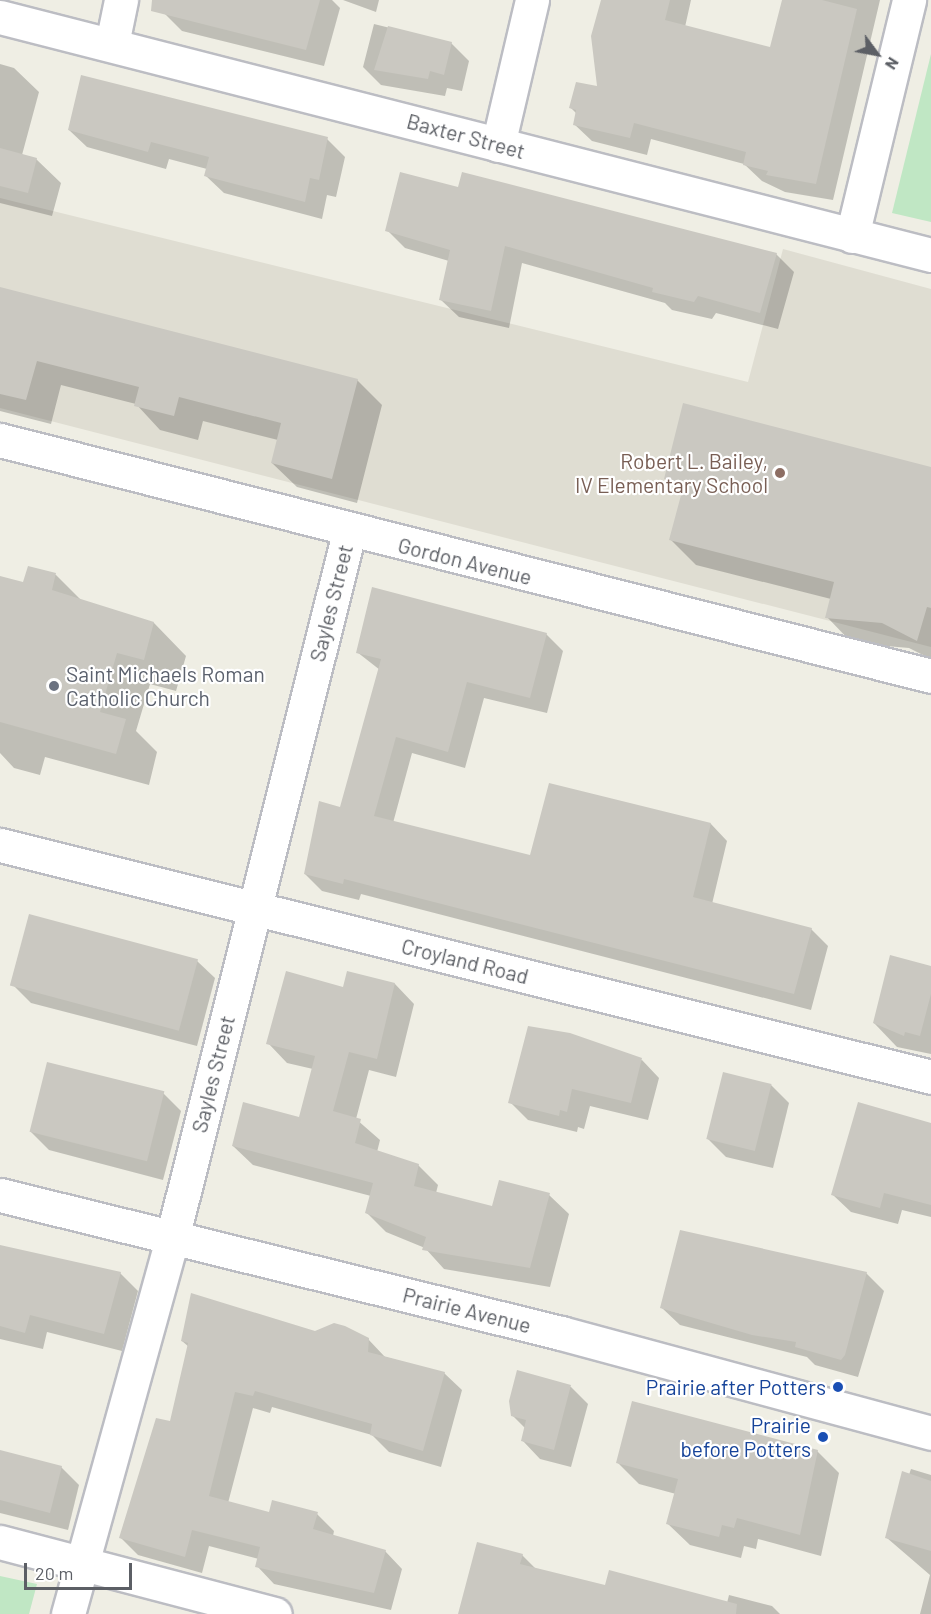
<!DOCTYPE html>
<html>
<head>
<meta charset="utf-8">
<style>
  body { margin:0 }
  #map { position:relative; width:931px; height:1614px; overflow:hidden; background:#efeee4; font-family:Barlow,sans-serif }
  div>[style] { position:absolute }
  .education>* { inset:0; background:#dfddd2 }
  .green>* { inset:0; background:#c0e7c4 }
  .shadow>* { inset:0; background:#0003 }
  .building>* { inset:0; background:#cac8c1; transform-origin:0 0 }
  .roads { filter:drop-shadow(2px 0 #bcbdc3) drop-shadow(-2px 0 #bcbdc3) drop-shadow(0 2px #bcbdc3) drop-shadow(0 -2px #bcbdc3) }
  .minor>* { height:33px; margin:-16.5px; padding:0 16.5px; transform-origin:16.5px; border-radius:16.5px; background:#fff }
  .dots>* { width:16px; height:16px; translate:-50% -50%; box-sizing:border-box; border:3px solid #fff; border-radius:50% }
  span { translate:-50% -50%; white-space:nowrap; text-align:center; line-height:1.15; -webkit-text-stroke:4.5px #fff; paint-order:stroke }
  .street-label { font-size:21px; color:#5c5f65 }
  .education-label { font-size:21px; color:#785e54 }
  .right { translate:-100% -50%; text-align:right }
  .worship-label { font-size:21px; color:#5b616d }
  .left { translate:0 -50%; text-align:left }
  .transit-label { font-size:21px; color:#164399 }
  .north { position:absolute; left:847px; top:24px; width:60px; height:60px; -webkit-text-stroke:4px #fff; paint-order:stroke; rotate:122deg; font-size:16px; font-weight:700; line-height:24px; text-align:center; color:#5c5f65 }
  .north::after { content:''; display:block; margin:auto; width:21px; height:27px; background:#5c5f65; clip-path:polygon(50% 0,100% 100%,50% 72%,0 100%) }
  .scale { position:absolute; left:24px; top:1563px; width:108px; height:27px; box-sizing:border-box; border:3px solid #5c5f65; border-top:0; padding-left:8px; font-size:18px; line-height:21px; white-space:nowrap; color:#5c5f65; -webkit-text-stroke:4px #fff; paint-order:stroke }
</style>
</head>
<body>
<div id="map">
  <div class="education">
    <i style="clip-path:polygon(0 198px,748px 382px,783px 249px,931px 289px,931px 647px,0 408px)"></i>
  </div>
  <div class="green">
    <i style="clip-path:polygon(931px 54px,931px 222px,892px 213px)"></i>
    <i style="clip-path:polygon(0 1576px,37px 1584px,29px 1614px,0 1614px)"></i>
  </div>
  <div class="shadow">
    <i style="clip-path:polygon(168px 0,332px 0,340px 8px,324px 66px,182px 31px,164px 13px)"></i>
    <i style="clip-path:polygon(343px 0,379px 0,376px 12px)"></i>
    <i style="clip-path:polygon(632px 0,691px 0,685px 27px,771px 49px,783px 0,880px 0,833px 200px,785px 192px,762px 181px,744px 164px,651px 139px,647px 155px,592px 141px,574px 124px,577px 114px,571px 108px,598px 88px)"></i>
    <i style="clip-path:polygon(374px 24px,451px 43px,469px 61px,462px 91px,447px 88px,445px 96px,381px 85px,363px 67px)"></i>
    <i style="clip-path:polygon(0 64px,14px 68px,39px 92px,22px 155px,36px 159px,61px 183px,52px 216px,0 203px)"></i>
    <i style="clip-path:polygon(69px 130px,327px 139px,345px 157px,336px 197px,327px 195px,322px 219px,224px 193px,206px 176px,207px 169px,169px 159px,166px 169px,87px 147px)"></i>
    <i style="clip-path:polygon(459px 188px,776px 254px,794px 272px,778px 329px,716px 313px,712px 319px,672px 310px,665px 303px,522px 263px,509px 328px,459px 317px,441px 300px,449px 261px,405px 248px,387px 230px)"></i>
    <i style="clip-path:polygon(0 289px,357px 380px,382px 405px,357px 503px,297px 487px,272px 463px,278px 440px,203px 421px,198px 440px,160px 430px,136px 404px,61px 385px,51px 424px,0 411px)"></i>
    <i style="clip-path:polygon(931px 469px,931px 659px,909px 648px,852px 643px,827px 617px,831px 599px,696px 565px,670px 539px,682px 495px,665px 478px)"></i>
    <i style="clip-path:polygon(29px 567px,56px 575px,82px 601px,154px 623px,186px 656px,176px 691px,150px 684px,136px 731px,157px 752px,149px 785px,45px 757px,40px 775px,14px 768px,0 753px,0 577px,24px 584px)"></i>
    <i style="clip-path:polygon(546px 634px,563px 651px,547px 713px,484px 698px,465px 768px,412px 753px,393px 823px,531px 857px,550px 785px,711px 824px,727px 841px,712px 904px,811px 929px,828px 946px,811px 1010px,361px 894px,359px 900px,322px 891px,305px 874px,341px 809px,380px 670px,357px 652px)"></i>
    <i style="clip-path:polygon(197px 961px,215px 978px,197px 1046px,31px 1003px,13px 985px)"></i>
    <i style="clip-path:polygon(931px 967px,931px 1054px,897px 1047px,874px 1023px)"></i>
    <i style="clip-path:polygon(395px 984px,414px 1004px,396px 1077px,369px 1070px,356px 1119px,380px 1140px,377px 1152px,418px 1165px,438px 1185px,436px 1193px,493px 1208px,549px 1195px,569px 1214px,550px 1287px,444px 1269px,425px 1248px,386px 1232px,367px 1213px,371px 1196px,253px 1165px,233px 1146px,300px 1119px,313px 1069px,287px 1063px,268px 1043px,344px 989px)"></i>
    <i style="clip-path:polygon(642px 1060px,659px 1078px,648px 1120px,590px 1106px,584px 1129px,578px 1127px,577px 1132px,528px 1120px,510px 1102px)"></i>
    <i style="clip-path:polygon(771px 1085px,789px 1103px,773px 1168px,726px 1157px,708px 1139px)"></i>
    <i style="clip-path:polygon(163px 1093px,181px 1111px,163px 1180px,49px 1150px,31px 1132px)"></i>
    <i style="clip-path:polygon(931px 1124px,931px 1217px,902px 1210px,898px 1224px,851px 1212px,833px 1195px)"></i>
    <i style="clip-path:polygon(0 1246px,120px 1273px,138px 1291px,122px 1351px,47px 1332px,43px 1349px,0 1339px)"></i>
    <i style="clip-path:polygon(866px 1273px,884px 1291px,858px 1377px,815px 1365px,807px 1357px,680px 1325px,662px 1308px)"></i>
    <i style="clip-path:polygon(316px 1333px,368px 1339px,385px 1357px,444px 1373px,462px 1390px,441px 1467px,389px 1452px,372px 1435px,272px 1407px,270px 1413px,253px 1408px,228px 1503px,270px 1514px,317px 1514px,334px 1531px,333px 1536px,385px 1551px,402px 1569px,391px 1610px,274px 1584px,257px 1566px,259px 1559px,209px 1546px,202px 1573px,138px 1555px,121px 1538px,171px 1423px,189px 1347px,182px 1341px)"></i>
    <i style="clip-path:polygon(518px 1372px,571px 1387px,588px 1404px,571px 1467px,540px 1459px,523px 1441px,526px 1429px,512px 1415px)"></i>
    <i style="clip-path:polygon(817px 1451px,839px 1473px,821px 1556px,758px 1539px,756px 1549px,744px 1546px,741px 1558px,690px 1545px,668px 1524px,676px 1494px,639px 1484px,617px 1462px)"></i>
    <i style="clip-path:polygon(0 1452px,61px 1467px,79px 1485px,68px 1530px,0 1513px)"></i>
    <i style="clip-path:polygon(911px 1469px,931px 1475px,931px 1614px,920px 1614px,930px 1575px,887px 1538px)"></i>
    <i style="clip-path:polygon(522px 1555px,537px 1570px,606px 1587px,727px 1603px,729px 1595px,772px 1606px,780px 1614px,460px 1614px)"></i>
  </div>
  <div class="building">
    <i style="clip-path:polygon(152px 0,320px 0,306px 50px,151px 11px)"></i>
    <i style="clip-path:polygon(601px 0,670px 0,665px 20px,770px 47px,782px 0,822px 0,857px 9px,816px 184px,766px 175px,768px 171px,743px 165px,746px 152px,634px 123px,630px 138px,573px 125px,576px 110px,569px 108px,576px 82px,597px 86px,591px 36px)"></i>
    <i style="clip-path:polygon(388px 26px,452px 42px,444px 75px,430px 71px,428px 79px,374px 70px)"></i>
    <i style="clip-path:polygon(81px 75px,328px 137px,319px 180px,310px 178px,305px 202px,204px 176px,209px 157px,151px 142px,148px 152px,68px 130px)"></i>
    <i style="clip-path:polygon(0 148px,37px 158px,28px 193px,0 186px)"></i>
    <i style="clip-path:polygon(400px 172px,458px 187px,462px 172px,777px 253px,760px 313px,698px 296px,694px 302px,652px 292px,653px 288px,505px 246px,491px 311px,439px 300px,450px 250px,385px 231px)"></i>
    <i style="clip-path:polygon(0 287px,358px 379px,332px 479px,271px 463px,281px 423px,179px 397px,174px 416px,134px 406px,139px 387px,37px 361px,26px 400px,0 394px)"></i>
    <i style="clip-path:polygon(683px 403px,931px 467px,931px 608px,927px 607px,917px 641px,882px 623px,825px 618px,834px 582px,669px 540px,684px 484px,664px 479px)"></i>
    <i style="clip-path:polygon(28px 566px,56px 573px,52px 590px,154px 622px,144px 660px,117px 653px,100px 712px,126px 719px,116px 754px,0 722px,0 576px,23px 582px)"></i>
    <i style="clip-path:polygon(372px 587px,547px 633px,530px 698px,467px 682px,448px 752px,396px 737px,374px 816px,530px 855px,549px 783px,711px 823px,693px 897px,812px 928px,794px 994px,344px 879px,343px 884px,304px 874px,319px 801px,340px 807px,381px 659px,356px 653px)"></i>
    <i style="left:29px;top:914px;width:175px;height:74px;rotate:15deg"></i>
    <i style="clip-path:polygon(890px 955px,931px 966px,931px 994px,920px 1036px,905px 1032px,904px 1036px,873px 1023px)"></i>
    <i style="clip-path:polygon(286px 971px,343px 987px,347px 971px,395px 983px,377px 1059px,349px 1052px,333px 1111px,361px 1119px,355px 1143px,419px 1164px,414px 1186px,492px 1206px,499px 1180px,550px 1193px,530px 1268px,422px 1250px,426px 1237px,365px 1213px,373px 1183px,232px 1146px,243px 1102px,299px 1117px,315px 1056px,266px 1044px)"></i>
    <i style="clip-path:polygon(528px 1026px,570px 1033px,642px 1058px,631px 1103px,572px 1089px,567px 1112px,560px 1110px,559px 1116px,508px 1103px)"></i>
    <i style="left:47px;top:1062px;width:121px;height:72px;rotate:14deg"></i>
    <i style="left:723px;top:1072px;width:50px;height:69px;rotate:14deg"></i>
    <i style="clip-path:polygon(858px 1102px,931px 1123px,931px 1205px,884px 1193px,880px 1208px,831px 1195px)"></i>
    <i style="clip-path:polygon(680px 1230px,867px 1272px,845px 1355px,841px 1360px,795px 1347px,796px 1342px,752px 1335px,660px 1308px)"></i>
    <i style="clip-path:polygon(0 1245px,121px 1272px,104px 1334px,30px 1315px,25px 1333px,0 1326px)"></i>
    <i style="clip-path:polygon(191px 1293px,315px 1331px,334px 1323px,345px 1326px,369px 1338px,368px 1352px,445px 1372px,423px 1451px,370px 1435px,372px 1424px,255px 1391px,253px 1396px,235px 1392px,209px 1496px,269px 1512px,272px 1500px,318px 1512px,313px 1529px,386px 1550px,374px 1593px,255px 1567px,260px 1547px,192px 1530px,185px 1557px,119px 1538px,156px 1418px,170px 1421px,188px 1343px,181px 1341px)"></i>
    <i style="clip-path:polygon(517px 1370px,571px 1385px,554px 1450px,521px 1441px,526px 1420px,511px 1416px,509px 1401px)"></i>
    <i style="clip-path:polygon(632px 1401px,818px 1450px,800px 1535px,737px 1518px,734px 1528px,722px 1525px,719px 1537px,666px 1524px,678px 1479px,616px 1463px)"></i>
    <i style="clip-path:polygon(0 1450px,62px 1466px,50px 1513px,0 1500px)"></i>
    <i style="clip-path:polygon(902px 1471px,931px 1481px,931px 1551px,885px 1538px)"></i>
    <i style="clip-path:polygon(477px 1542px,523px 1554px,520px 1564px,605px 1585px,609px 1570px,737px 1604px,736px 1614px,458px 1614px)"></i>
  </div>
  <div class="roads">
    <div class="minor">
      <i style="left:0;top:17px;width:961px;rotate:14.34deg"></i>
      <i style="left:112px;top:44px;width:45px;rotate:-78.4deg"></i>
      <i style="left:498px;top:145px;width:149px;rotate:-76.8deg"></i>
      <i style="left:852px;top:236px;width:243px;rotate:-76.4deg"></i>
      <i style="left:0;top:440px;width:960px;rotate:14.22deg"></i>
      <i style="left:0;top:845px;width:959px;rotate:13.99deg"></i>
      <i style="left:0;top:1195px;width:578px;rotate:13.82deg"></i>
      <i style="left:561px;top:1333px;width:383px;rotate:15.1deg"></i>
      <i style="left:0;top:1542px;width:284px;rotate:14.7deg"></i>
      <i style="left:68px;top:1614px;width:389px;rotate:-74.5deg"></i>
      <i style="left:172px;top:1239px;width:729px;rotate:-75.94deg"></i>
    </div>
  </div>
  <div class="dots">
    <i style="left:780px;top:473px;background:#8d6e63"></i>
    <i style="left:54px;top:686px;background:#6b7280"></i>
    <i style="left:838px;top:1387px;background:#1a4fb4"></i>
    <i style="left:823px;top:1437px;background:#1a4fb4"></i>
  </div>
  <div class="street-label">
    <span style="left:466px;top:136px;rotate:15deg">Baxter Street</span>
    <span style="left:465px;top:561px;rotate:14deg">Gordon Avenue</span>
    <span style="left:331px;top:603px;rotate:-76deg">Sayles Street</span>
    <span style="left:465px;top:961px;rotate:14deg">Croyland Road</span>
    <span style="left:213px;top:1074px;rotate:-76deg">Sayles Street</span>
    <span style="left:467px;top:1310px;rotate:14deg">Prairie Avenue</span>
  </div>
  <div class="education-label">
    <span class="right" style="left:768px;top:473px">Robert L. Bailey,<br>IV Elementary School</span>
  </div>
  <div class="worship-label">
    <span class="left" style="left:66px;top:686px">Saint Michaels Roman<br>Catholic Church</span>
  </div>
  <div class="transit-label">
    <span class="right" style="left:826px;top:1387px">Prairie after Potters</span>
    <span class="right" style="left:811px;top:1437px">Prairie<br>before Potters</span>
  </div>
  <div class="north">N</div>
  <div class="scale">20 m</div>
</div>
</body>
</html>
